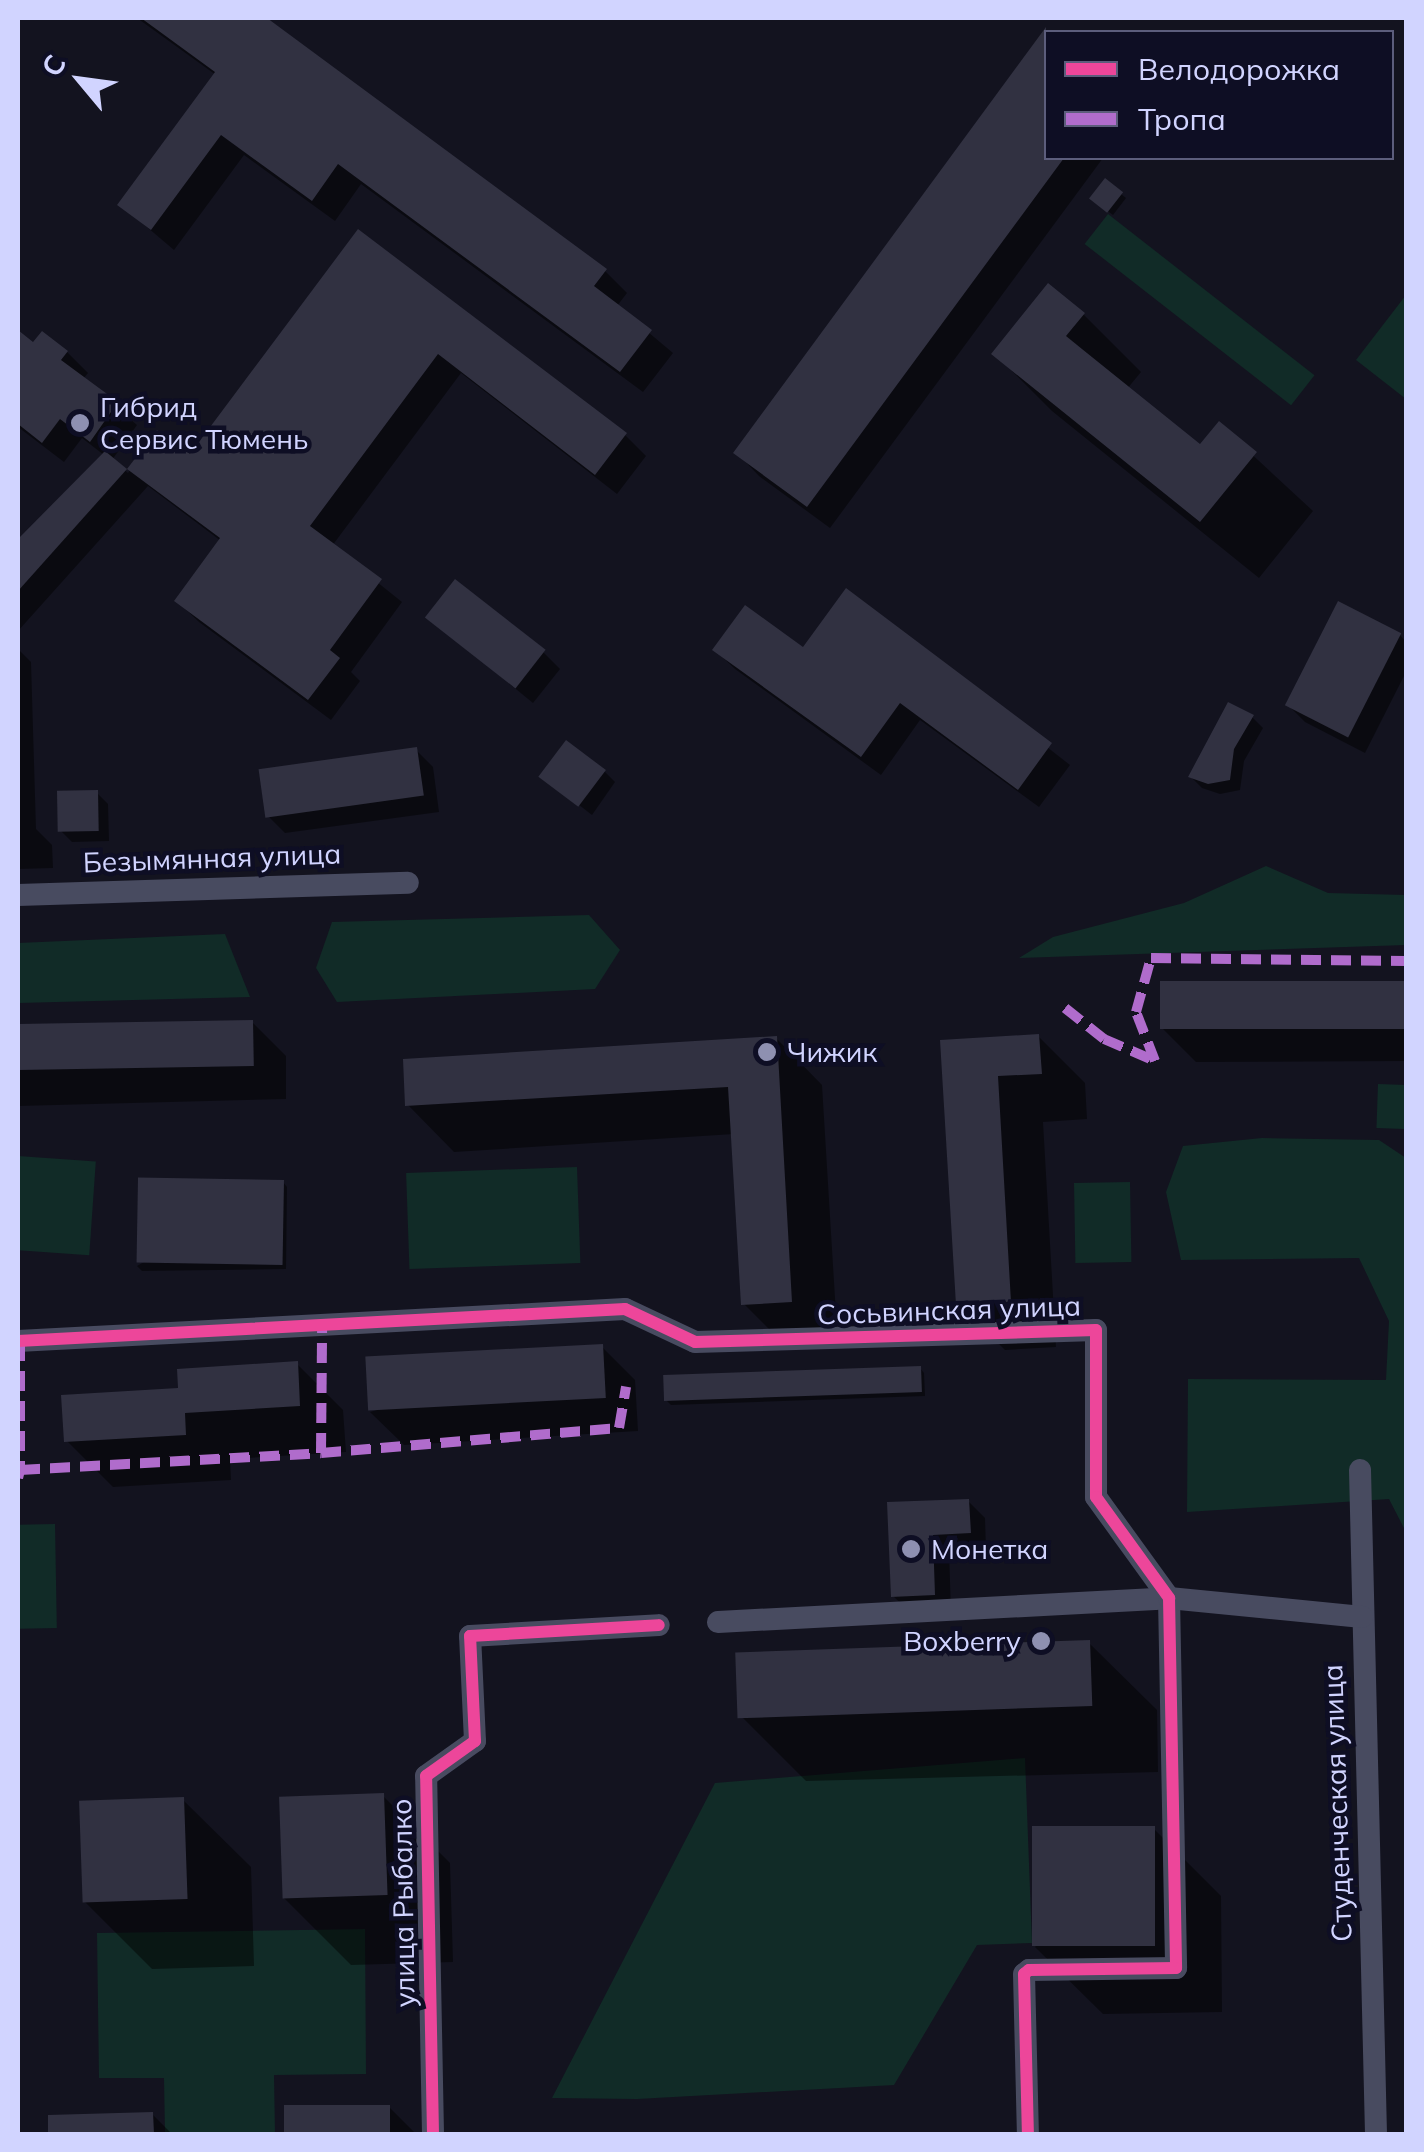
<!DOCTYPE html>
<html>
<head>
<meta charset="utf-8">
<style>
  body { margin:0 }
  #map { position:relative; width:1424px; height:2152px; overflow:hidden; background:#13131f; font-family:Mulish,sans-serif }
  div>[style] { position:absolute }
  .green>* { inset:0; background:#112b27; transform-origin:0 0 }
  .shadow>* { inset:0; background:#0007 }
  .building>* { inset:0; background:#313141; transform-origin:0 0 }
  .minor>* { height:22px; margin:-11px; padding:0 11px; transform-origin:11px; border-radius:11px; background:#484b60 }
  .quiet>* { height:10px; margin-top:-5px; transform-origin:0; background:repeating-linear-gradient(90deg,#b06ccc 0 20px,transparent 0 30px) }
  .cycleway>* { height:12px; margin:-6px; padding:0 6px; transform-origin:6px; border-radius:6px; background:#ed469a }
  .dots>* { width:28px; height:28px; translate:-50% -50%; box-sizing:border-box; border:5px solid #0e0e24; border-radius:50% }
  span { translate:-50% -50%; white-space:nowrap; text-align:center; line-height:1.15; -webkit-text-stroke:9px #0e0e24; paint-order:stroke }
  .poi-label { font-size:28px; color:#d1d4ff }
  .left { translate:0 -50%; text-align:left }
  .right { translate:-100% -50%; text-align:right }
  .street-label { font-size:28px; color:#d1d4ff }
  .frame { position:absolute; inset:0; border:20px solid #d1d4ff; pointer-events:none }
  .legend { position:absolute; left:1044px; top:30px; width:350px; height:130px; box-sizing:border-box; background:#0e0e24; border:2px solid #5c5d7c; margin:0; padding:12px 18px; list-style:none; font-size:30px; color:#d1d4ff }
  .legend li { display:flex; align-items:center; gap:20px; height:50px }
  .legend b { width:50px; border:2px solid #5c5d7c }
  .north { position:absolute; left:30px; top:30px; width:100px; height:100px; -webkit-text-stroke:8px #0e0e24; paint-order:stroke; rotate:299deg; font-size:28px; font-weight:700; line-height:40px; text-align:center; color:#d1d4ff }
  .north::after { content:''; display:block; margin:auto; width:35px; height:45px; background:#d1d4ff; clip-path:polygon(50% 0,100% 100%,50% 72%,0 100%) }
</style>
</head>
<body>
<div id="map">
  <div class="green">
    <i style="left:1108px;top:214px;width:262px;height:38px;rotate:38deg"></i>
    <i style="clip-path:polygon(1406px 295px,1406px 399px,1356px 360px)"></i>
    <i style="clip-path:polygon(1266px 866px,1328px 893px,1406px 895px,1406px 945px,1019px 958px,1053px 937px,1184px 903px)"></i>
    <i style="clip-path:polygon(589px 915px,620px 950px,595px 989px,337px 1002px,316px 968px,332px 922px)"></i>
    <i style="clip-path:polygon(225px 934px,250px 997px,18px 1003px,18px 943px)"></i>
    <i style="left:1378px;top:1084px;width:28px;height:44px;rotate:2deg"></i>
    <i style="clip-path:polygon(1262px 1138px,1379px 1140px,1406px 1158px,1406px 1532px,1389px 1499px,1187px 1512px,1188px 1379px,1386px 1380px,1389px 1321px,1359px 1258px,1181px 1260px,1166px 1192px,1183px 1146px)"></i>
    <i style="left:18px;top:1156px;width:78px;height:94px;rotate:4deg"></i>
    <i style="left:577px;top:1167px;width:96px;height:171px;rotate:88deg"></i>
    <i style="left:1130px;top:1182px;width:80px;height:56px;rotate:89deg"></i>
    <i style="left:55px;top:1524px;width:104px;height:37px;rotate:89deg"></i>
    <i style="clip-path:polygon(1025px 1758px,1032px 1943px,977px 1945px,894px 2085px,637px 2099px,552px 2098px,715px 1783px)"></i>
    <i style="clip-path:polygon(365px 1929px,366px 2074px,274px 2075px,275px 2134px,165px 2134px,164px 2078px,99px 2078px,97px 1933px)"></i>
  </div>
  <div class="shadow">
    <i style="clip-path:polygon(137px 18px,263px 18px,605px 271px,627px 293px,617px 306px,673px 353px,643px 392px,361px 184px,335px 221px,244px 155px,174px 250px,121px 205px,216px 75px)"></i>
    <i style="clip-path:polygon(1045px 33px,1046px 158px,1103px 158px,830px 528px,759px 476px,737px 453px)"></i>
    <i style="clip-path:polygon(1121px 194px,1126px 198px,1113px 215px,1097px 203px)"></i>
    <i style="clip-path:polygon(358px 232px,625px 435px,646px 456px,617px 494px,461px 373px,332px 546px,402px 602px,351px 672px,360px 681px,331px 720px,199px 622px,177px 601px,221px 541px,148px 486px,18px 631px,18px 543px,104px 455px,82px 438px,64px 462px,18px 427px,18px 333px,34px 346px,67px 352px,88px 373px,83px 379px,137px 425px,112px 460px,128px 473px,157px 433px,190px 458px)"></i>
    <i style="clip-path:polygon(1083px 314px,1141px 372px,1127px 389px,1200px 448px,1219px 424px,1313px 511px,1259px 578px,1052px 411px,994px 353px)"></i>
    <i style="clip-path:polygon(847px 591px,1070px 765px,1039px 807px,920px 720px,881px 775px,735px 669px,715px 650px,804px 650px)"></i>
    <i style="clip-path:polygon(428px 617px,543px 652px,560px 669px,533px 703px)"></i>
    <i style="clip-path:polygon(1400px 635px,1406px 642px,1406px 672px,1365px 753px,1305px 722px,1288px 705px)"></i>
    <i style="clip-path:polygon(18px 649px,31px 662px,36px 829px,52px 845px,53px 868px,18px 869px)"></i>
    <i style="clip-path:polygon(1252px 717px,1263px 728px,1244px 761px,1240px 790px,1220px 794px,1202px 788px,1191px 777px)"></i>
    <i style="clip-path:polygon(416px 750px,433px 767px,439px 812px,285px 833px,268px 816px)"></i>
    <i style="clip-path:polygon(605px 772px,615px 782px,592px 815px,543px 777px)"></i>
    <i style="clip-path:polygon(97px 793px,108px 804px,109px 841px,72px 842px,61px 831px)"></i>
    <i style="clip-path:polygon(1406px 984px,1406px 1061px,1196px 1062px,1163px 1029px,1162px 985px)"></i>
    <i style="clip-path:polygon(252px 1022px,286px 1056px,286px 1099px,18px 1106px,18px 1029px)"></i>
    <i style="clip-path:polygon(1038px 1036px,1085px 1083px,1087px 1119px,1043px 1122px,1056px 1347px,1005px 1350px,959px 1304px,943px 1042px)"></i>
    <i style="clip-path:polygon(776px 1038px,822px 1085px,838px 1347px,790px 1350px,744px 1304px,734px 1134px,454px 1152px,408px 1105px)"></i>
    <i style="clip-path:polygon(283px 1182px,287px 1187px,286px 1269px,142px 1271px,137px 1266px)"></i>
    <i style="clip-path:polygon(602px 1347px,635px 1380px,638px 1431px,404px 1445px,370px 1412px)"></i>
    <i style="clip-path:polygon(297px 1364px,343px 1410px,346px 1452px,230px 1459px,231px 1480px,113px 1487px,67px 1441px,181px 1390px)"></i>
    <i style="clip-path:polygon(920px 1368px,924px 1373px,925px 1396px,671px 1405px,666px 1400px)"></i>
    <i style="clip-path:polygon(968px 1501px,985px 1518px,986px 1549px,949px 1551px,951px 1611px,911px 1613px,893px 1596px,890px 1505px)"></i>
    <i style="clip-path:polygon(1089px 1643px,1157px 1710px,1158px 1772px,806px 1781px,739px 1714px)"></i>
    <i style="clip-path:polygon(383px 1796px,450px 1863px,453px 1962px,351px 1965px,284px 1898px)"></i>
    <i style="clip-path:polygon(183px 1800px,251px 1867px,254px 1966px,152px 1969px,84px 1901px)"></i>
    <i style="clip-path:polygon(1154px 1829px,1221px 1896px,1222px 2012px,1103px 2014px,1035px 1947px)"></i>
    <i style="clip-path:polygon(18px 1935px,20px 2000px,18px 2001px)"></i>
    <i style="clip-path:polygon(389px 2107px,416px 2134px,288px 2134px,287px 2111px)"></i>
    <i style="clip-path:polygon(152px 2114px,172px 2134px,51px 2134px,50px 2118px)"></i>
  </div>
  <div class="building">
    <i style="clip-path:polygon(141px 18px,267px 18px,607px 269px,594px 286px,652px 330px,620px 372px,338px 164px,312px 201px,221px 135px,151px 230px,117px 205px,215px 72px)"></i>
    <i style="clip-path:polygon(1046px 27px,1046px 158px,1064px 158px,807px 507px,733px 453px)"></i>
    <i style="left:1105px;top:178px;width:23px;height:26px;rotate:38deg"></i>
    <i style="clip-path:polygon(358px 229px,627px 433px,595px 475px,438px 354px,310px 526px,382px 579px,330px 650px,340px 658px,308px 700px,174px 601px,220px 538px,127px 469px,157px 430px,190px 454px)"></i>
    <i style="clip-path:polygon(1048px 283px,1085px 313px,1066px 336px,1082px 349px,1200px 444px,1219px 421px,1257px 452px,1200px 522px,991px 354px)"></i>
    <i style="clip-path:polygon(18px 330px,33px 342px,42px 331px,68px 351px,61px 360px,118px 402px,90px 442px,60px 419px,42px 443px,18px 424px)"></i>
    <i style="clip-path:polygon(105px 451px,127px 469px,18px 591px,18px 539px)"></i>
    <i style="left:455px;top:579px;width:115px;height:49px;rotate:38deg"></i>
    <i style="clip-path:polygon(846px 588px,1052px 743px,1018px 790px,900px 703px,861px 757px,712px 650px,745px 605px,803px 647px)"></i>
    <i style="left:1338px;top:601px;width:71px;height:117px;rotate:27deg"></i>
    <i style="clip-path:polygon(1228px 702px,1254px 715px,1234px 749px,1230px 780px,1208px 784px,1188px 777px)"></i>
    <i style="left:566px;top:740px;width:50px;height:46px;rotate:37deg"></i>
    <i style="left:417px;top:747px;width:49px;height:160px;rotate:82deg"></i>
    <i style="left:98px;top:790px;width:41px;height:41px;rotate:89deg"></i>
    <i style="left:1406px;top:981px;width:48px;height:246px;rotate:90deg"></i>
    <i style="left:253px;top:1020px;width:46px;height:235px;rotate:89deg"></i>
    <i style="clip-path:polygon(1039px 1034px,1042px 1074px,998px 1076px,1011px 1302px,956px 1305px,940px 1040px)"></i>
    <i style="clip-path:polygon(777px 1036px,792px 1302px,741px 1305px,728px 1087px,405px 1106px,403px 1059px)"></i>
    <i style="left:284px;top:1180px;width:85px;height:146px;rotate:91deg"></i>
    <i style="left:603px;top:1344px;width:54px;height:238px;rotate:87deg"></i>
    <i style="clip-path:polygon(298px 1361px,300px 1406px,185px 1413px,186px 1435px,64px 1442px,61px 1395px,178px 1388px,177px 1369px)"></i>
    <i style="left:921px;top:1366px;width:26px;height:258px;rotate:88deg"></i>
    <i style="clip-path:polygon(969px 1499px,971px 1533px,933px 1535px,935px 1595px,891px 1597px,887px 1502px)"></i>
    <i style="left:1090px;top:1640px;width:66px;height:355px;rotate:88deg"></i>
    <i style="left:384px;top:1793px;width:102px;height:105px;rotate:88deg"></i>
    <i style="left:184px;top:1797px;width:102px;height:105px;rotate:88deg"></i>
    <i style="left:1155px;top:1826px;width:120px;height:123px;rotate:90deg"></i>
    <i style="left:390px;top:2105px;width:29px;height:106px;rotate:90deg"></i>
    <i style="clip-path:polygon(153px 2112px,154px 2134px,48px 2134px,48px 2115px)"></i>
  </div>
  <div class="minor">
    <i style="left:18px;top:895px;width:390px;rotate:-1.8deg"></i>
    <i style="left:18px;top:1341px;width:608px;rotate:-3.02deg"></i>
    <i style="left:625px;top:1309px;width:77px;rotate:25.2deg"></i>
    <i style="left:695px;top:1342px;width:401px;rotate:-1.7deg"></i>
    <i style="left:1096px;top:1330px;width:167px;rotate:90deg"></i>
    <i style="left:1096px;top:1497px;width:125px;rotate:54.1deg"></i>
    <i style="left:1169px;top:1598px;width:370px;rotate:88.9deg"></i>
    <i style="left:1176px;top:1968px;width:147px;rotate:179.2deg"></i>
    <i style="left:1029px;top:1970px;width:6px;rotate:141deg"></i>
    <i style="left:1024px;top:1974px;width:160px;rotate:88.6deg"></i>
    <i style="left:1360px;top:1470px;width:664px;rotate:88.62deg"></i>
    <i style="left:718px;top:1622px;width:452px;rotate:-3deg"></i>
    <i style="left:1169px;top:1598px;width:194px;rotate:5.6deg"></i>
    <i style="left:433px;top:2134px;width:358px;rotate:-91.1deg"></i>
    <i style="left:426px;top:1776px;width:60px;rotate:-35.5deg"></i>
    <i style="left:475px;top:1741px;width:105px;rotate:-92.7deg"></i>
    <i style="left:470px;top:1636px;width:189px;rotate:-3.3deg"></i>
  </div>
  <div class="quiet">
    <i style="left:1065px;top:1008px;width:50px;rotate:38.5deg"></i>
    <i style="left:1104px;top:1039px;width:56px;rotate:23.3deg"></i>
    <i style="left:1155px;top:1061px;width:53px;rotate:-111.2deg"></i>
    <i style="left:1136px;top:1012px;width:56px;rotate:-74.5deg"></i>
    <i style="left:1151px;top:958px;width:255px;rotate:0.7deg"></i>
    <i style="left:20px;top:1341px;width:129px;rotate:90deg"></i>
    <i style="left:321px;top:1453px;width:299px;rotate:-4.8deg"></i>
    <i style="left:619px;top:1428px;width:42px;rotate:-80.3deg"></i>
    <i style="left:18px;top:1478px;width:8px;rotate:-76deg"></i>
    <i style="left:20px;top:1470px;width:301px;rotate:-3.2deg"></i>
    <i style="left:321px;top:1453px;width:126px;rotate:-89.5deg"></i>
  </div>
  <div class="cycleway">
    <i style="left:18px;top:1341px;width:608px;rotate:-3.02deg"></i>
    <i style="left:625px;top:1309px;width:77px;rotate:25.2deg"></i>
    <i style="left:695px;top:1342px;width:401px;rotate:-1.7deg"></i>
    <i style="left:1096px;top:1330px;width:167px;rotate:90deg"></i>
    <i style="left:1096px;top:1497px;width:125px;rotate:54.1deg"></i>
    <i style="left:1169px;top:1598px;width:370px;rotate:88.9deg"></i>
    <i style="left:1176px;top:1968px;width:147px;rotate:179.2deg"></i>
    <i style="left:1029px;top:1970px;width:6px;rotate:141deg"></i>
    <i style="left:1024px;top:1974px;width:160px;rotate:88.6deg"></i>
    <i style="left:433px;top:2134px;width:358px;rotate:-91.1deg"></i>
    <i style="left:426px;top:1776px;width:60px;rotate:-35.5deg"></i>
    <i style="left:475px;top:1741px;width:105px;rotate:-92.7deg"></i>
    <i style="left:470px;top:1636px;width:189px;rotate:-3.3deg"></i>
  </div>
  <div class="dots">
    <i style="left:80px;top:423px;background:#8e90b1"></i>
    <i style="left:767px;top:1052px;background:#8e90b1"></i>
    <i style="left:911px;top:1549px;background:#8e90b1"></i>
    <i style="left:1041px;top:1641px;background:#8e90b1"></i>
  </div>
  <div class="poi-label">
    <span class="left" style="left:100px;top:423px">Гибрид<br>Сервис Тюмень</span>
    <span class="left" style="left:787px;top:1052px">Чижик</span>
    <span class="left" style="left:931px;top:1549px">Монетка</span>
    <span class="right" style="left:1021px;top:1641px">Boxberry</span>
  </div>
  <div class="street-label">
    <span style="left:212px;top:858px;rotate:-2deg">Безымянная улица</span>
    <span style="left:949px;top:1310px;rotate:-2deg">Сосьвинская улица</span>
    <span style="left:1337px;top:1803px;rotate:-92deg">Студенческая улица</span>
    <span style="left:403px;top:1903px;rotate:-91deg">улица Рыбалко</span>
  </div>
  <div class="frame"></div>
  <ul class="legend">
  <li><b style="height:12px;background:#ed469a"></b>Велодорожка</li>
  <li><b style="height:12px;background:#b06ccc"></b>Тропа</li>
  </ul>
  <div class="north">С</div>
</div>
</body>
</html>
